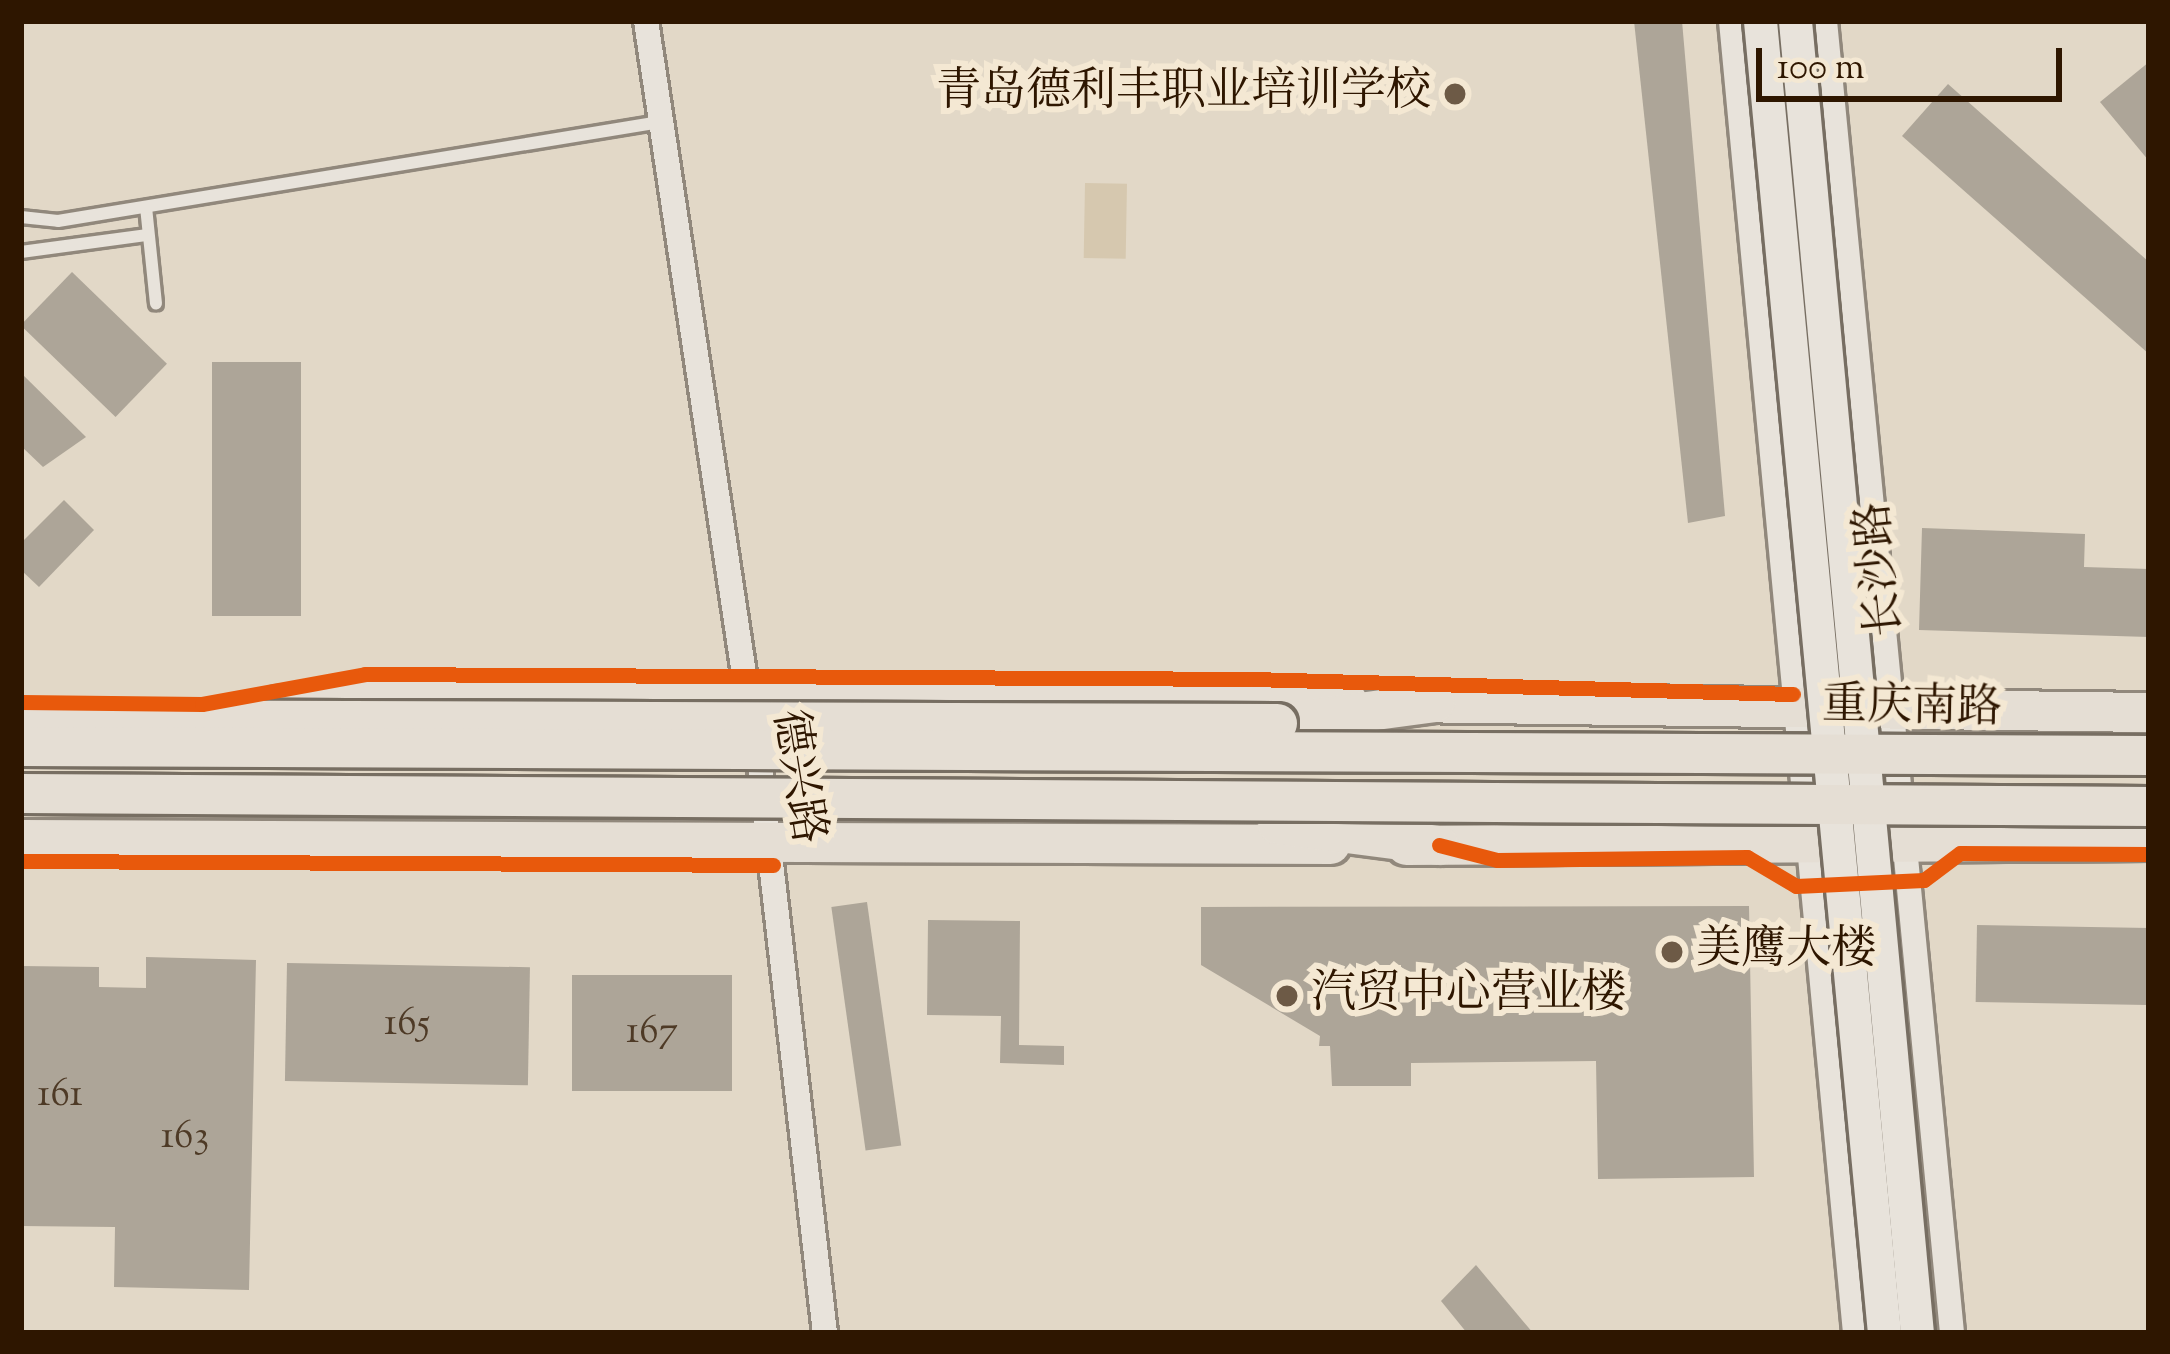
<!DOCTYPE html>
<html>
<head>
<meta charset="utf-8">
<style>
  body { margin:0 }
  #map { position:relative; width:2170px; height:1354px; overflow:hidden; background:#e2d8c7; font-family:"Sorts Mill Goudy","Noto Serif SC",serif }
  div>[style] { position:absolute }
  .green>* { inset:0; background:#d6c8af; transform-origin:0 0 }
  .building>* { inset:0; background:#ada598; transform-origin:0 0 }
  .roads { filter:drop-shadow(3px 0 #91887c) drop-shadow(-3px 0 #91887c) drop-shadow(0 3px #91887c) drop-shadow(0 -3px #91887c) }
  .service>* { height:12px; margin:-6px; padding:0 6px; transform-origin:6px; border-radius:6px; background:#e8e3db }
  .minor>* { height:24px; margin:-12px; padding:0 12px; transform-origin:12px; border-radius:12px; background:#e8e3db }
  .primary>* { height:39px; margin:-19.5px; padding:0 19.5px; transform-origin:19.5px; border-radius:19.5px; background:#e5ded4 }
  .trunk>* { height:39px; margin:-19.5px; padding:0 19.5px; transform-origin:19.5px; border-radius:19.5px; background:#e5ded4 }
  .bridges { filter:drop-shadow(3px 0 #776e62) drop-shadow(-3px 0 #776e62) drop-shadow(0 3px #776e62) drop-shadow(0 -3px #776e62) }
  .secondary-bridge>* { height:33px; margin:-16.5px; padding:0 16.5px; transform-origin:16.5px; border-radius:16.5px; background:#e8e3db }
  .trunk-bridge>* { height:39px; margin:-19.5px; padding:0 19.5px; transform-origin:19.5px; border-radius:19.5px; background:#e5ded4 }
  .cycleway>* { height:15px; margin:-7.5px; padding:0 7.5px; transform-origin:7.5px; border-radius:7.5px; background:#e8590c }
  .dots>* { width:33px; height:33px; translate:-50% -50%; box-sizing:border-box; border:6px solid #f4e8d3; border-radius:50% }
  span { translate:-50% -50%; white-space:nowrap; text-align:center; line-height:1.15; -webkit-text-stroke:12px #f4e8d3; paint-order:stroke }
  .number-label { font-size:39px; color:#4e3a26 }
  .number-label span { -webkit-text-stroke-width:0 }
  .poi-label { font-size:45px; color:#2e1600 }
  .right { translate:-100% -50%; text-align:right }
  .left { translate:0 -50%; text-align:left }
  .street-label { font-size:45px; color:#2e1600 }
  .frame { position:absolute; inset:0; border:24px solid #2e1600; pointer-events:none }
  .scale { position:absolute; left:1756px; top:48px; width:306px; height:54px; box-sizing:border-box; border:6px solid #2e1600; border-top:0; padding-left:15px; font-size:36px; line-height:42px; white-space:nowrap; color:#2e1600; -webkit-text-stroke:9px #f4e8d3; paint-order:stroke }
</style>
</head>
<body>
<div id="map">
  <div class="green">
    <i style="left:1085px;top:183px;width:42px;height:75px;rotate:1deg"></i>
  </div>
  <div class="building">
    <i style="clip-path:polygon(1634px 21px,1682px 21px,1725px 516px,1688px 523px)"></i>
    <i style="clip-path:polygon(2149px 62px,2149px 161px,2100px 102px)"></i>
    <i style="clip-path:polygon(1948px 84px,2149px 262px,2149px 354px,1902px 136px)"></i>
    <i style="left:72px;top:272px;width:132px;height:74px;rotate:44deg"></i>
    <i style="left:301px;top:362px;width:254px;height:89px;rotate:90deg"></i>
    <i style="clip-path:polygon(21px 373px,86px 437px,43px 467px,21px 446px)"></i>
    <i style="clip-path:polygon(64px 500px,94px 530px,39px 587px,21px 570px,21px 543px)"></i>
    <i style="clip-path:polygon(1922px 528px,2085px 534px,2084px 567px,2149px 569px,2149px 637px,1919px 630px)"></i>
    <i style="left:867px;top:902px;width:246px;height:36px;rotate:82deg"></i>
    <i style="clip-path:polygon(1749px 906px,1754px 1177px,1598px 1179px,1596px 1061px,1411px 1063px,1411px 1086px,1332px 1086px,1330px 1046px,1319px 1046px,1320px 1036px,1201px 965px,1201px 907px)"></i>
    <i style="clip-path:polygon(928px 920px,1020px 921px,1019px 1045px,1064px 1046px,1064px 1065px,1000px 1063px,1001px 1016px,927px 1015px)"></i>
    <i style="left:1977px;top:925px;width:172px;height:77px;rotate:1deg"></i>
    <i style="clip-path:polygon(146px 957px,256px 960px,249px 1290px,114px 1287px,115px 1227px,21px 1226px,21px 966px,99px 967px,99px 987px,146px 988px)"></i>
    <i style="left:287px;top:963px;width:243px;height:118px;rotate:1deg"></i>
    <i style="left:572px;top:975px;width:160px;height:116px"></i>
    <i style="clip-path:polygon(1476px 1265px,1533px 1333px,1467px 1333px,1441px 1301px)"></i>
  </div>
  <div class="roads">
    <div class="service">
      <i style="left:146px;top:207px;width:97px;rotate:84.1deg"></i>
      <i style="left:21px;top:217px;width:37px;rotate:6deg"></i>
      <i style="left:58px;top:221px;width:610px;rotate:-9.34deg"></i>
      <i style="left:21px;top:252px;width:126px;rotate:-7.7deg"></i>
    </div>
    <div class="minor">
      <i style="left:646px;top:21px;width:694px;rotate:81.46deg"></i>
      <i style="left:1731px;top:21px;width:1318px;rotate:84.6deg"></i>
      <i style="left:1825px;top:21px;width:1318px;rotate:84.47deg"></i>
      <i style="left:757px;top:741px;width:596px;rotate:83.45deg"></i>
    </div>
    <div class="primary">
      <i style="left:1405px;top:702px;width:744px;rotate:0.77deg"></i>
      <i style="left:278px;top:706px;width:103px;rotate:-6.2deg"></i>
      <i style="left:380px;top:695px;width:967px;rotate:0.36deg"></i>
      <i style="left:21px;top:839px;width:1309px;rotate:0.22deg"></i>
      <i style="left:1406px;top:845px;width:743px;rotate:-0.39deg"></i>
    </div>
    <div class="trunk">
      <i style="left:1277px;top:723px;width:159px;rotate:-7.6deg"></i>
      <i style="left:1277px;top:824px;width:163px;rotate:7.4deg"></i>
    </div>
  </div>
  <div class="bridges">
    <div class="secondary-bridge">
      <i style="left:1760px;top:21px;width:1318px;rotate:84.6deg"></i>
      <i style="left:1795px;top:21px;width:1318px;rotate:84.69deg"></i>
    </div>
    <div class="trunk-bridge">
      <i style="left:22px;top:719px;width:1255px;rotate:0.18deg"></i>
      <i style="left:21px;top:746px;width:2128px;rotate:0.24deg"></i>
      <i style="left:21px;top:793px;width:2128px;rotate:0.35deg"></i>
    </div>
  </div>
  <div class="cycleway">
    <i style="left:21px;top:702px;width:181px;rotate:0.6deg"></i>
    <i style="left:202px;top:704px;width:166px;rotate:-10.4deg"></i>
    <i style="left:365px;top:674px;width:887px;rotate:0.32deg"></i>
    <i style="left:1252px;top:679px;width:541px;rotate:1.59deg"></i>
    <i style="left:1439px;top:845px;width:60px;rotate:14.5deg"></i>
    <i style="left:1497px;top:860px;width:250px;rotate:-0.7deg"></i>
    <i style="left:1747px;top:857px;width:57px;rotate:30.6deg"></i>
    <i style="left:1796px;top:886px;width:128px;rotate:-2.7deg"></i>
    <i style="left:1924px;top:880px;width:45px;rotate:-36.9deg"></i>
    <i style="left:1960px;top:853px;width:189px;rotate:0.3deg"></i>
    <i style="left:21px;top:861px;width:752px;rotate:0.3deg"></i>
  </div>
  <div class="dots">
    <i style="left:1455px;top:94px;background:#6d5a46"></i>
    <i style="left:1672px;top:952px;background:#6d5a46"></i>
    <i style="left:1287px;top:996px;background:#6d5a46"></i>
  </div>
  <div class="number-label">
    <span style="left:407px;top:1025px">165</span>
    <span style="left:652px;top:1033px">167</span>
    <span style="left:60px;top:1096px">161</span>
    <span style="left:185px;top:1138px">163</span>
  </div>
  <div class="poi-label">
    <span class="right" style="left:1431px;top:94px">青岛德利丰职业培训学校</span>
    <span class="left" style="left:1696px;top:952px">美鹰大楼</span>
    <span class="left" style="left:1311px;top:996px">汽贸中心营业楼</span>
  </div>
  <div class="street-label">
    <span style="left:1882px;top:569px;rotate:-96deg">长沙路</span>
    <span style="left:1912px;top:709px;rotate:1deg">重庆南路</span>
    <span style="left:796px;top:777px;rotate:81deg">德兴路</span>
  </div>
  <div class="frame"></div>
  <div class="scale">100 m</div>
</div>
</body>
</html>
